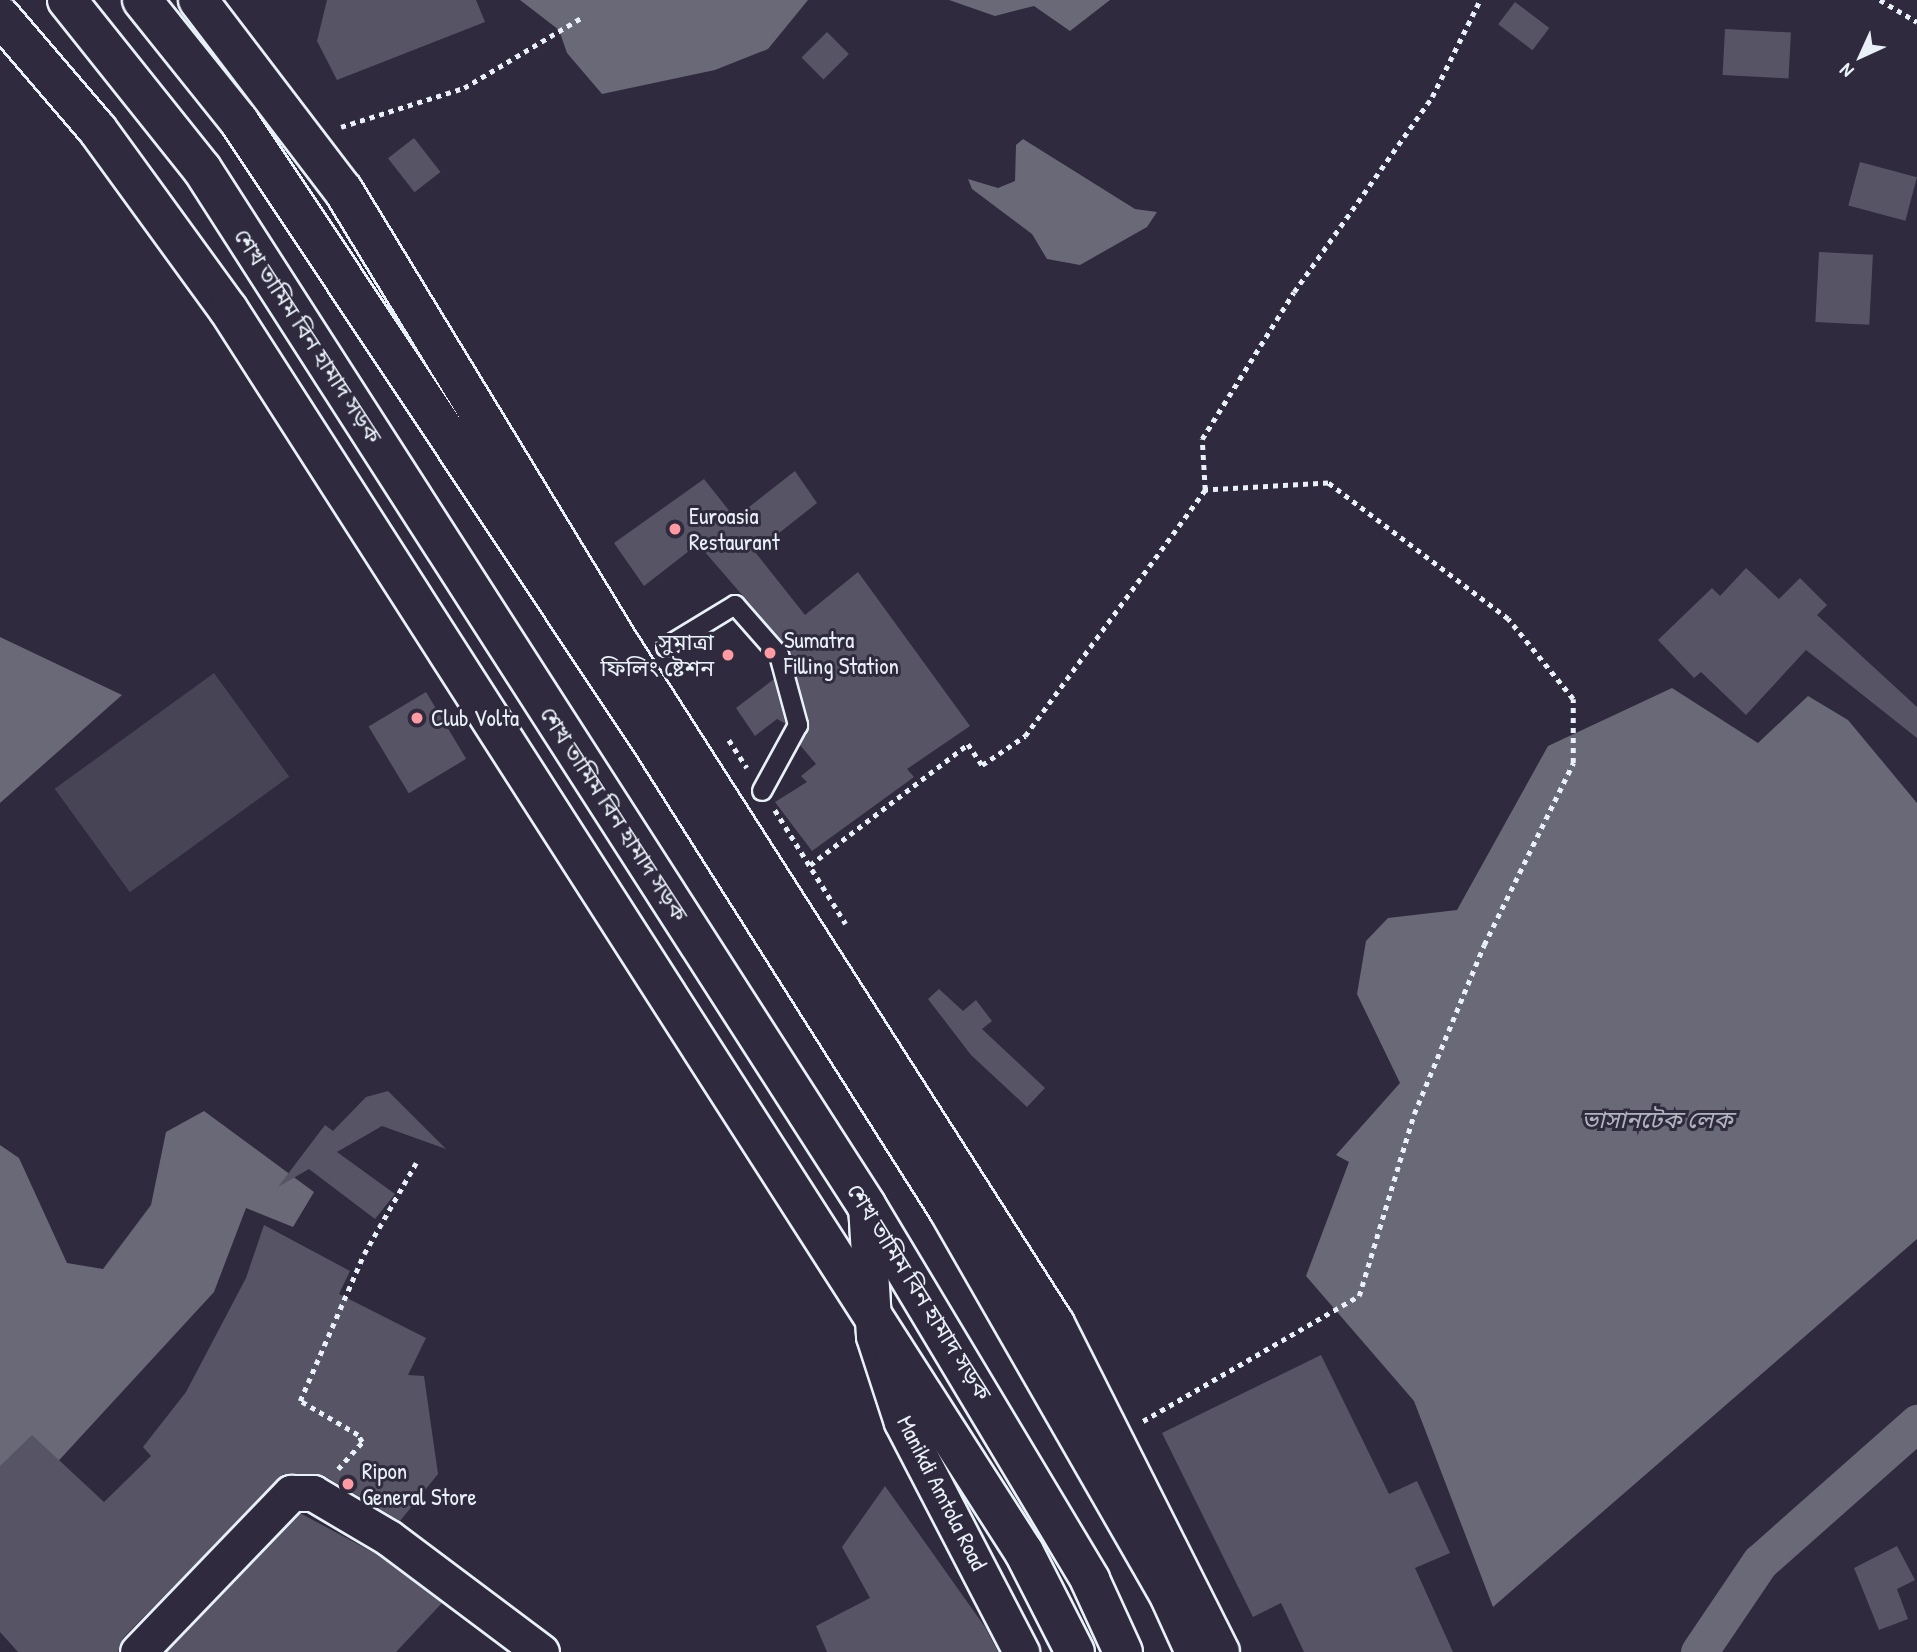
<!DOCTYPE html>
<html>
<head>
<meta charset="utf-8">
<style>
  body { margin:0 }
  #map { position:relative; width:1917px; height:1652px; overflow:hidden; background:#2f2a3d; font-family:"Patrick Hand","Noto Sans Bengali",sans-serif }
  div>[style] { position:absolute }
  .green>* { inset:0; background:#464455; transform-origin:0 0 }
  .water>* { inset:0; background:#696978 }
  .canal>* { height:37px; margin:-18.5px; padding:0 18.5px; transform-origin:18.5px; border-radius:18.5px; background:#696978 }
  .building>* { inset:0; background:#575565; transform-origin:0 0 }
  .path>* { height:4.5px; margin-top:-2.25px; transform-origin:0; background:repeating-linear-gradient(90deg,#e8f1f8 0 5px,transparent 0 10px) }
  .roads { filter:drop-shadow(2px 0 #e8f1f8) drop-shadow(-2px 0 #e8f1f8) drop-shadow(0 2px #e8f1f8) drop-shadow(0 -2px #e8f1f8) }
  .service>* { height:18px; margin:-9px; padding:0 9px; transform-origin:9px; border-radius:9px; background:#2f2a3d }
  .minor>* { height:35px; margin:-17.5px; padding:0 17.5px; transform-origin:17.5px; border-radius:17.5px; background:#2f2a3d }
  .secondary>* { height:38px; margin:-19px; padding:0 19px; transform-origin:19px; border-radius:19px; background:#2f2a3d }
  .primary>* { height:38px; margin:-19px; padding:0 19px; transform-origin:19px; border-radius:19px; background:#2f2a3d }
  .dots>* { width:19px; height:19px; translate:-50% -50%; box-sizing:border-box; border:4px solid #2f2a3d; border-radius:50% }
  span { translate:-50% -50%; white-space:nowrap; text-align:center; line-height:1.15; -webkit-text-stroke:6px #2f2a3d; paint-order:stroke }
  .street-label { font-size:23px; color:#e8f1f8 }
  .poi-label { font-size:23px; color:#e8f1f8 }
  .left { translate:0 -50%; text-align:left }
  .right { translate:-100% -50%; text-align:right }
  .water-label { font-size:24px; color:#afb4be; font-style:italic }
  .north { position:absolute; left:1826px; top:21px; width:70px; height:70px; -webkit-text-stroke:5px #2f2a3d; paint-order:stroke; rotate:225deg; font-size:19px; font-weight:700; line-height:28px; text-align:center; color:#e8f1f8 }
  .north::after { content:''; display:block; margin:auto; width:24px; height:32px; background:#e8f1f8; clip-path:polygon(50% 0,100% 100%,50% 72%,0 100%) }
</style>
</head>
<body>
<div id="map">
  <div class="green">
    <i style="left:214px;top:673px;width:128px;height:197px;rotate:54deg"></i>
  </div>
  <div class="water">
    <i style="clip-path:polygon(520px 0,808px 0,768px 49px,715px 70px,602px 94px,567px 53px,559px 30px)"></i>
    <i style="clip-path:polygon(949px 0,1110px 0,1070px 31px,1034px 6px,995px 16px)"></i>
    <i style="clip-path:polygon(1023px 139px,1135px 209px,1157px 212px,1147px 227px,1080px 265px,1047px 259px,1032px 234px,972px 189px,968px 179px,998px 188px,1015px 181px,1016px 145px)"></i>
    <i style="clip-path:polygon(0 637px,122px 695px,0 803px)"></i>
    <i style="clip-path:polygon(1672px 688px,1758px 743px,1808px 696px,1848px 720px,1917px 803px,1917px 1239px,1493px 1607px,1414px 1401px,1306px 1276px,1349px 1162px,1336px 1155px,1400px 1083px,1357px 994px,1366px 941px,1388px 918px,1457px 910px,1548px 746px)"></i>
    <i style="clip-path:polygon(204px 1111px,314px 1192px,293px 1227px,246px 1208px,214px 1292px,51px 1469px,0 1469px,0 1145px,19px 1158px,67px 1263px,103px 1269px,151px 1205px,166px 1132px)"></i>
  </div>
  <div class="canal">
    <i style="left:1699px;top:1652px;width:109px;rotate:-55.9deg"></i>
    <i style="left:1760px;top:1562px;width:210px;rotate:-41.5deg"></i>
  </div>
  <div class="building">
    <i style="clip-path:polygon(327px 0,476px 0,485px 22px,337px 80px,317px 41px)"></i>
    <i style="left:1515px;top:2px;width:43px;height:28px;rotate:37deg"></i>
    <i style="left:1725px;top:29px;width:66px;height:46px;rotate:3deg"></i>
    <i style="left:827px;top:32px;width:31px;height:36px;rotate:45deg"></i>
    <i style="left:414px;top:138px;width:43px;height:33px;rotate:52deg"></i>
    <i style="left:1860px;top:162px;width:59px;height:45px;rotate:15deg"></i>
    <i style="left:1819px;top:252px;width:54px;height:70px;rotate:3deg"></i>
    <i style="clip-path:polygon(795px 471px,817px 503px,755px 552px,805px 615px,858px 572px,970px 726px,907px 769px,914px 777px,812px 851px,775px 802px,807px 782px,801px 776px,816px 764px,800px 745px,809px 722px,788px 648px,698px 544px,644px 586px,614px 543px,704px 479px,735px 518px)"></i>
    <i style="clip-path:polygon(1746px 568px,1779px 599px,1800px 578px,1827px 605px,1817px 615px,1917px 707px,1917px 738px,1806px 650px,1746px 715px,1701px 672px,1694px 678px,1658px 640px,1712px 588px,1720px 596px)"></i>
    <i style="clip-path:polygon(774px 679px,786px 724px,777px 719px,755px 736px,736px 708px)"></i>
    <i style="left:426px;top:692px;width:78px;height:67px;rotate:59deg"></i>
    <i style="clip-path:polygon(939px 989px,963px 1011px,976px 1000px,992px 1021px,982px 1029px,1045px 1088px,1027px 1107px,971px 1055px,928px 999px)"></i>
    <i style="clip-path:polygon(388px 1091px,446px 1149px,382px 1126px,337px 1152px,395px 1194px,375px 1219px,309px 1169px,278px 1187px,325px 1125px,333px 1131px,366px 1097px)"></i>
    <i style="clip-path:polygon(264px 1225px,350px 1271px,339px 1294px,426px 1338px,408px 1375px,424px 1376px,438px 1474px,400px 1521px,323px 1475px,284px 1474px,123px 1638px,118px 1652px,18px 1652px,0 1632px,0 1466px,32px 1435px,104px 1502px,151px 1456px,143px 1447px,186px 1392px,246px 1278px)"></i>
    <i style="clip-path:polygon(1321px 1355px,1389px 1494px,1417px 1481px,1450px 1553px,1415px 1568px,1453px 1652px,1304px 1652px,1281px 1603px,1253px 1617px,1162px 1433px)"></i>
    <i style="clip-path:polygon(885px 1486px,985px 1627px,998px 1652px,827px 1652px,816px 1626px,870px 1598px,842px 1547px)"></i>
    <i style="clip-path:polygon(300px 1513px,378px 1555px,442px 1603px,396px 1652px,166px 1652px)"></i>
    <i style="clip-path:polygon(1897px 1546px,1915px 1580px,1897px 1589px,1908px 1619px,1879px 1630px,1854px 1568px)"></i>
  </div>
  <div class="path">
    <i style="left:1880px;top:0;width:43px;rotate:30.7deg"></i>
    <i style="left:341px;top:127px;width:129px;rotate:-17.6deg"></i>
    <i style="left:464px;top:88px;width:136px;rotate:-30.9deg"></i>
    <i style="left:729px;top:740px;width:33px;rotate:57deg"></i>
    <i style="left:775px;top:810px;width:134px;rotate:58.1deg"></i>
    <i style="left:810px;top:865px;width:199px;rotate:-37.4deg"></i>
    <i style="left:968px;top:744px;width:25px;rotate:56deg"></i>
    <i style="left:982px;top:765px;width:52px;rotate:-34deg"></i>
    <i style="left:1025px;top:736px;width:305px;rotate:-53.8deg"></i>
    <i style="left:1205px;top:490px;width:51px;rotate:-93.4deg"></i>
    <i style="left:1202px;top:439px;width:173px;rotate:-58deg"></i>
    <i style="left:1294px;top:292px;width:239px;rotate:-54.7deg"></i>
    <i style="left:1432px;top:97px;width:108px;rotate:-63.7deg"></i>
    <i style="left:1143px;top:1421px;width:250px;rotate:-30.1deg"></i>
    <i style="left:1359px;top:1296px;width:190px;rotate:-73.2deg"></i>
    <i style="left:1414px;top:1114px;width:183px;rotate:-67.5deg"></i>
    <i style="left:1484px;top:945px;width:203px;rotate:-63.9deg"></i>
    <i style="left:1573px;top:763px;width:64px;rotate:-90deg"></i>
    <i style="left:1573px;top:699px;width:103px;rotate:-129.1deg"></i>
    <i style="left:1508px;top:619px;width:226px;rotate:-142.9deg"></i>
    <i style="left:1328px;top:483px;width:123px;rotate:176.7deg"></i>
    <i style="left:338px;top:1469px;width:36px;rotate:-48deg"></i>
    <i style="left:362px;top:1442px;width:8px;rotate:-120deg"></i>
    <i style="left:358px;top:1435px;width:67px;rotate:-149.6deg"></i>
    <i style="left:300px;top:1401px;width:160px;rotate:-66.5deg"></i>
    <i style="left:364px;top:1254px;width:105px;rotate:-60.3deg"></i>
  </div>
  <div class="roads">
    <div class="service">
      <i style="left:666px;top:647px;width:81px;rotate:-31.3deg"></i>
      <i style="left:735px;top:605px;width:67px;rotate:48.7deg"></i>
      <i style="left:779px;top:655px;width:73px;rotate:74.8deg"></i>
      <i style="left:798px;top:725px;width:75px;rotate:118.6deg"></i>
    </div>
    <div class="minor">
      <i style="left:866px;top:1205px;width:131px;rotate:86.5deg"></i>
      <i style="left:874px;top:1336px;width:90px;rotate:72deg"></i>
      <i style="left:902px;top:1422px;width:259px;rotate:62.6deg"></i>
      <i style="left:138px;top:1652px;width:221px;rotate:-46.1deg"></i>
      <i style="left:291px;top:1493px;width:22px"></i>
      <i style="left:313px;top:1493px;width:88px;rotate:30.6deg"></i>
      <i style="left:389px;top:1538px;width:190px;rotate:36.9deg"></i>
    </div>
    <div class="secondary">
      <i style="left:198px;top:0;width:239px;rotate:52.7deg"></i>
      <i style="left:343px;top:190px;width:527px;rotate:58.66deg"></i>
      <i style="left:617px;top:640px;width:812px;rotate:57.37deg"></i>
      <i style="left:1055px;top:1324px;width:367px;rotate:63.3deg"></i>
      <i style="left:0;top:16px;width:149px;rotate:49.4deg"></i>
      <i style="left:97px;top:129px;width:223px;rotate:54deg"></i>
      <i style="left:228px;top:309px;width:1476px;rotate:57.37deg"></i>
      <i style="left:1024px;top:1552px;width:112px;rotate:63deg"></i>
    </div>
    <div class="primary">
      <i style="left:67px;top:0;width:216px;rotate:51.4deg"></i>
      <i style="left:202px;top:169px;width:1231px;rotate:57.34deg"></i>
      <i style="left:866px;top:1205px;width:437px;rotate:59.1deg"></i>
      <i style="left:1090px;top:1580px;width:79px;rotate:65.4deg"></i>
      <i style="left:142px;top:0;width:155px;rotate:51.3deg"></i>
      <i style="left:239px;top:121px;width:752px;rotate:56.39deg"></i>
      <i style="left:655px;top:747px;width:547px;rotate:57.62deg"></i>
      <i style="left:948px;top:1209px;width:447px;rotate:60.2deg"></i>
      <i style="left:1170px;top:1597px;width:60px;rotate:65.6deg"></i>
    </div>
  </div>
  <div class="dots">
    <i style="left:675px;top:529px;background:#ff9aa2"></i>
    <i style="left:770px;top:653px;background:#ff9aa2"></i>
    <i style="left:728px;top:655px;background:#ff9aa2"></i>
    <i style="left:417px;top:718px;background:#ff9aa2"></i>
    <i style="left:348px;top:1484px;background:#ff9aa2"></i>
  </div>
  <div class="street-label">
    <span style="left:308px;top:336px;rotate:57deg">শেখ তামিম বিন হামাদ সড়ক</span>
    <span style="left:614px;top:814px;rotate:57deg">শেখ তামিম বিন হামাদ সড়ক</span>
    <span style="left:919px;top:1292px;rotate:58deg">শেখ তামিম বিন হামাদ সড়ক</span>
    <span style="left:942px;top:1493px;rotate:63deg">Manikdi Amtola Road</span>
  </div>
  <div class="poi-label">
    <span class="left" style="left:689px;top:529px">Euroasia<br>Restaurant</span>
    <span class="left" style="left:784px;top:653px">Sumatra<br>Filling Station</span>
    <span class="right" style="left:714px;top:655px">সুমাত্রা<br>ফিলিং ষ্টেশন</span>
    <span class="left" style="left:431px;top:718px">Club Volta</span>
    <span class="left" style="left:362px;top:1484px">Ripon<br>General Store</span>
  </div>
  <div class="water-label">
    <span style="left:1657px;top:1120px">ভাসানটেক লেক</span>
  </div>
  <div class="north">N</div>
</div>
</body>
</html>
